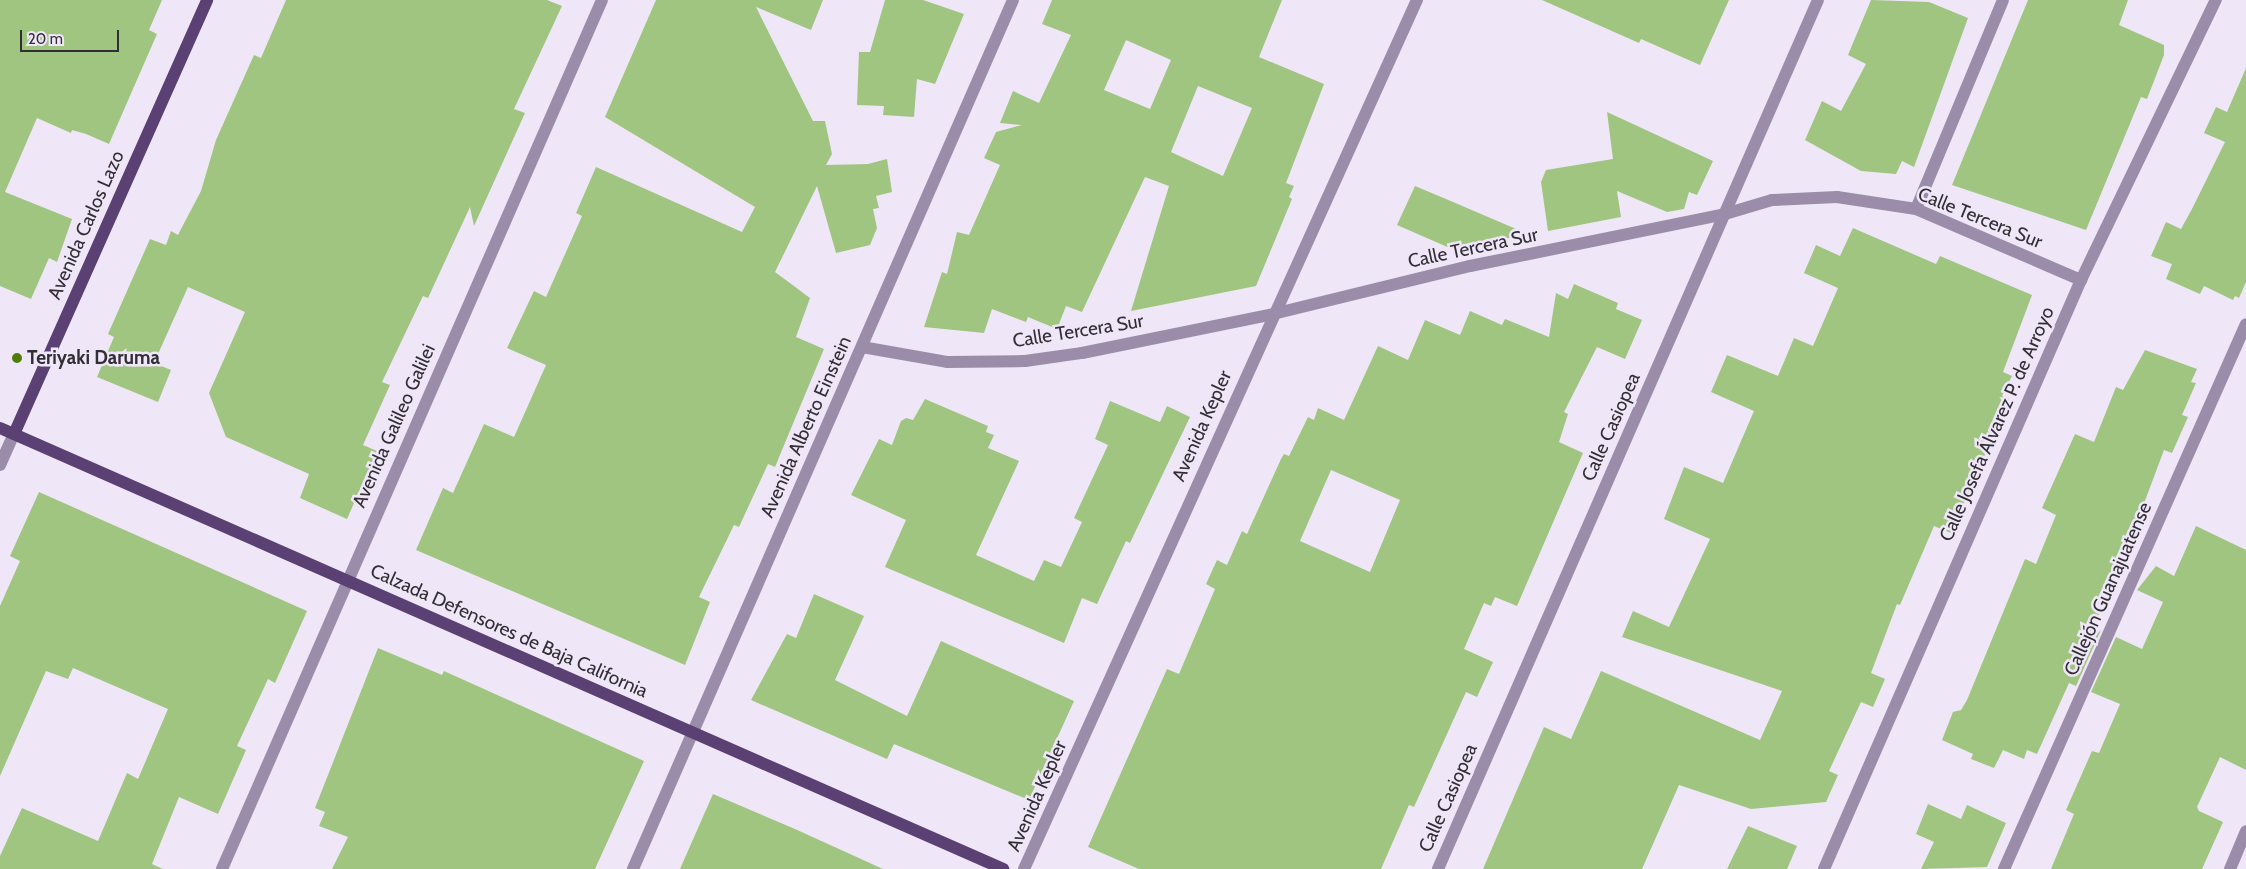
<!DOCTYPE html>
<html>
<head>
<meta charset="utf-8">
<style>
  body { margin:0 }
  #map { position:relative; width:2246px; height:869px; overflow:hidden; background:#efe6f8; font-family:Cabin,sans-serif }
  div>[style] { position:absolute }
  .building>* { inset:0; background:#a0c580 }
  .minor>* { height:12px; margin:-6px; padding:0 6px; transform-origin:6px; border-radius:6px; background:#9b8daa }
  .major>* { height:12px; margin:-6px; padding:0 6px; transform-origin:6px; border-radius:6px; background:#5b4073 }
  .dots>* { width:14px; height:14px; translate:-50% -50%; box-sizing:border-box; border:2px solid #efe6f8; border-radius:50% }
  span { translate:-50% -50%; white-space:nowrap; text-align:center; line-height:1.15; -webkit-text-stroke:5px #efe6f8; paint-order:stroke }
  .street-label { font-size:19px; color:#322e35 }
  .poi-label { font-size:19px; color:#322e35; font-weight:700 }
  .left { translate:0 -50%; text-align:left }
  .scale { position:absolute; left:20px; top:30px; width:99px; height:22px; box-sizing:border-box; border:2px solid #322e35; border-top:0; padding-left:6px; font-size:15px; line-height:18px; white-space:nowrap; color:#322e35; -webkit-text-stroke:4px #efe6f8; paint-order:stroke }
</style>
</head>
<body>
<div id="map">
  <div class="building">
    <i style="clip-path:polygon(0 0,162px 0,149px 30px,157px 34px,109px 144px,86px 134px,72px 130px,71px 133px,37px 118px,5px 192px,72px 219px,57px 262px,49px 258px,31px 299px,0 286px)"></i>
    <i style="clip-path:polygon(286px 0,547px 0,562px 6px,514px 109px,525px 113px,474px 226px,470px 207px,428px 298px,423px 296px,382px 382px,390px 385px,363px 445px,377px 451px,347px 519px,300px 498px,309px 474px,226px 437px,209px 393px,245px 312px,188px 287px,154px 363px,171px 370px,158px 402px,97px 377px,114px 337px,108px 334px,150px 239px,166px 245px,171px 231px,178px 235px,181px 229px,201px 191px,216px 140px,254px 55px,261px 58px)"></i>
    <i style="clip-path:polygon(656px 0,823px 0,811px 30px,756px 7px,813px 121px,825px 121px,832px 154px,826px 165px,868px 164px,887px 159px,892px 192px,876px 196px,879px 208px,873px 209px,877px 228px,870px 245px,836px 253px,817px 186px,775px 272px,810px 298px,796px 337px,824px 349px,775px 467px,768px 464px,739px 527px,734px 525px,699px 597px,710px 602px,685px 665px,416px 550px,443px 488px,453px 493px,484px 424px,514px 437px,546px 365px,507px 348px,534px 291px,546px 297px,582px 216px,576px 213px,596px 167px,742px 232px,755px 207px,605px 117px)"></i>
    <i style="clip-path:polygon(885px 0,923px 0,964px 14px,935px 84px,917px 79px,914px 117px,883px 115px,884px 106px,857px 105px,859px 52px,870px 52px)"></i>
    <i style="clip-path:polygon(evenodd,1052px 0,1282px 0,1259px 57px,1324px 84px,1286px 183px,1294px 186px,1289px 197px,1292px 199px,1256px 286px,1131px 311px,1169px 186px,1145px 177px,1082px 312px,1066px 306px,1057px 329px,1028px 317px,1026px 322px,992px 309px,984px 333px,924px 327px,942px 272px,947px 274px,957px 232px,969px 235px,1000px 165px,984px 158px,996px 132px,1022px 125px,1000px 123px,1013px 91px,1039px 103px,1071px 35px,1042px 24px,1052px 0,1126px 40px,1171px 60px,1150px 109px,1104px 90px,1126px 40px,1052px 0,1198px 86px,1252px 108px,1223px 176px,1171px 152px,1198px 86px)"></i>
    <i style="clip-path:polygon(1542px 0,1729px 0,1700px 65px,1641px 39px,1639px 43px)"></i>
    <i style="clip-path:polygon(1871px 0,1929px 2px,1968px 18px,1914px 167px,1902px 161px,1896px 174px,1861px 171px,1805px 140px,1822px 101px,1841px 111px,1866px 64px,1848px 55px)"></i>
    <i style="clip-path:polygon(2028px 0,2128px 0,2119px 25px,2164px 45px,2164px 55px,2147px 99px,2141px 97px,2086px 230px,1952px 185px)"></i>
    <i style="clip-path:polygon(2246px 68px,2246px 282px,2239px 298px,2235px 296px,2233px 300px,2204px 286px,2200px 294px,2166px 279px,2172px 264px,2151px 256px,2166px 222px,2181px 229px,2193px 207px,2225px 142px,2204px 133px,2216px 107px,2227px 112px)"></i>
    <i style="clip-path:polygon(1607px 112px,1713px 161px,1697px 195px,1689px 192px,1684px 209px,1667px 212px,1617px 191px,1621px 217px,1548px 231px,1541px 182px,1546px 170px,1613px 159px)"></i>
    <i style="clip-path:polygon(1415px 186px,1446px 199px,1528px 234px,1452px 249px,1397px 225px)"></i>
    <i style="clip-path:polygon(1853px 228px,1936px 264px,1940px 256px,2032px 295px,2003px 372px,2012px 376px,2002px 396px,2009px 399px,1951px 533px,1934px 526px,1900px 605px,1897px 604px,1871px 673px,1885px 679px,1873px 707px,1861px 702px,1829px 771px,1838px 775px,1826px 802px,1751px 809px,1679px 785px,1642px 869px,1483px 869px,1544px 727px,1571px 739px,1601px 671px,1760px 740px,1782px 691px,1622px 637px,1633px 611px,1669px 627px,1710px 539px,1664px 519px,1684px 467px,1723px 483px,1754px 411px,1711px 392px,1727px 355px,1778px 376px,1794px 338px,1813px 346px,1838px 288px,1804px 273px,1816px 245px,1840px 256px)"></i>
    <i style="clip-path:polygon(evenodd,1574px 284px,1618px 303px,1616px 309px,1642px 320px,1625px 359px,1597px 347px,1564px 412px,1568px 414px,1559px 442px,1583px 453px,1517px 606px,1495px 597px,1491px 606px,1484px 603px,1464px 649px,1493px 662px,1477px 697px,1466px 692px,1414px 807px,1409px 805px,1381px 869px,1139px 869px,1088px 847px,1167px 669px,1179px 674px,1215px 589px,1206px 584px,1217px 560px,1227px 565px,1242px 531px,1247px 534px,1281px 459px,1284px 454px,1289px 456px,1308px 417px,1314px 420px,1318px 408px,1344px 420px,1378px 346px,1408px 360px,1425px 320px,1460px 335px,1470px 311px,1502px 325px,1505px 319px,1549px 337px,1556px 293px,1568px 299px,1574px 284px,1331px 470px,1400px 500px,1370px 572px,1300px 541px,1331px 470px)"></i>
    <i style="clip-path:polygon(2145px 350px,2197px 369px,2191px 382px,2196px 383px,2182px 415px,2188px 417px,2172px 453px,2164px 450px,2143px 506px,2148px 508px,2084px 647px,2101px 630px,2076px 686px,2069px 683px,2037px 754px,2027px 750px,2024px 759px,2003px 750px,1994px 768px,1971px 759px,1973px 754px,1942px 740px,1953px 712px,1961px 710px,1967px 700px,2025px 559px,2036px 564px,2056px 515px,2042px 508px,2075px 434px,2094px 442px,2116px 387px,2123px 390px)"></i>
    <i style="clip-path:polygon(925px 399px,988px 426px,986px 432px,994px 435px,988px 448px,1019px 461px,976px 555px,1034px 581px,1044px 560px,1061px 567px,1082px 522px,1074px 518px,1108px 445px,1095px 439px,1110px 401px,1160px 422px,1167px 406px,1190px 417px,1130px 543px,1126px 541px,1097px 604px,1082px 598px,1064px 643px,885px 567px,906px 520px,851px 495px,879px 439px,892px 445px,901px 421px,906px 418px,913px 420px)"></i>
    <i style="clip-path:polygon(39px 492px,307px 611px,275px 683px,268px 679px,237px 746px,246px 750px,218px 814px,179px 797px,152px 864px,163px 869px,0 869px,0 856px,22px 808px,98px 841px,127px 773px,138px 779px,168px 709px,73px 668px,68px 679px,46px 671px,0 776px,0 606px,20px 561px,10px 556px)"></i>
    <i style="clip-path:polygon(2196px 526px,2246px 550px,2246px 770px,2220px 757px,2197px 807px,2199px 811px,2223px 822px,2202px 869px,2051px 869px,2074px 814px,2066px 810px,2092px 751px,2099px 753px,2120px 704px,2091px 692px,2116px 637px,2142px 649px,2163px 602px,2137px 590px,2156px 566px,2174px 576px)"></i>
    <i style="clip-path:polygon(814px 594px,864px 616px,835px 680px,907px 716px,941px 641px,1074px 701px,1029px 800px,894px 744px,887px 759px,751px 700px,787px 634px,796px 638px)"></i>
    <i style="clip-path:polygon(378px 648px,442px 675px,444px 671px,644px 761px,595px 869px,332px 869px,348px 837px,319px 826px,325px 812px,315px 808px)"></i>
    <i style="clip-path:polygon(713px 794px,795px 829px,883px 869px,680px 869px)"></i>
    <i style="clip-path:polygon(1928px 804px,1961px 819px,1967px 805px,2006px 823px,1987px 867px,1921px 869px,1934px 842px,1916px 834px)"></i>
    <i style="clip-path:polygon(1748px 826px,1797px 846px,1787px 869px,1727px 869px)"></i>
  </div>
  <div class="minor">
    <i style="left:1916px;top:209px;width:226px;rotate:-67.4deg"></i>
    <i style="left:862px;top:347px;width:86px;rotate:10deg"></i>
    <i style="left:947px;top:362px;width:78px;rotate:-0.7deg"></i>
    <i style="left:1025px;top:361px;width:58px;rotate:-8deg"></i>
    <i style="left:1082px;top:353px;width:195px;rotate:-11.5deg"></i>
    <i style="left:1273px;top:314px;width:203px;rotate:-13.7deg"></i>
    <i style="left:1470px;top:266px;width:260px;rotate:-11.5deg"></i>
    <i style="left:1725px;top:214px;width:49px;rotate:-16.6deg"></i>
    <i style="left:1772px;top:200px;width:65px;rotate:-2.6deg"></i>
    <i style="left:1837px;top:197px;width:80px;rotate:8.6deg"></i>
    <i style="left:1916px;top:209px;width:180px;rotate:23.3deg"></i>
    <i style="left:0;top:465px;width:34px;rotate:-66deg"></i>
    <i style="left:222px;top:869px;width:948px;rotate:-66.38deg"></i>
    <i style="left:633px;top:869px;width:948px;rotate:-66.38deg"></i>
    <i style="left:1024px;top:869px;width:954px;rotate:-65.67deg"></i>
    <i style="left:1438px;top:869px;width:948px;rotate:-66.38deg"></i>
    <i style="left:1824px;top:869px;width:643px;rotate:-66.43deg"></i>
    <i style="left:2081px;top:280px;width:311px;rotate:-64.3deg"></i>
    <i style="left:2004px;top:869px;width:596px;rotate:-66.06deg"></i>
    <i style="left:2230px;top:869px;width:41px;rotate:-67.2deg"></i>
  </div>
  <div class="major">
    <i style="left:0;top:428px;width:1096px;rotate:23.73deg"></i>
    <i style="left:14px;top:434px;width:475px;rotate:-66deg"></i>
  </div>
  <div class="dots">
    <i style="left:17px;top:358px;background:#4e7d06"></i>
  </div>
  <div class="street-label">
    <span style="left:1980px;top:218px;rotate:22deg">Calle Tercera Sur</span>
    <span style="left:86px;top:225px;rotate:-66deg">Avenida Carlos Lazo</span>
    <span style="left:1473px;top:248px;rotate:-12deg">Calle Tercera Sur</span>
    <span style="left:1078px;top:331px;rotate:-9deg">Calle Tercera Sur</span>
    <span style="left:1997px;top:424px;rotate:-66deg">Calle Josefa Álvarez P. de Arroyo</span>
    <span style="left:394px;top:426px;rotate:-66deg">Avenida Galileo Galilei</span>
    <span style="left:1202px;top:426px;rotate:-66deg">Avenida Kepler</span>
    <span style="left:806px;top:427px;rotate:-66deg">Avenida Alberto Einstein</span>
    <span style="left:1611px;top:427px;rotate:-66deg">Calle Casiopea</span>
    <span style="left:2108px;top:589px;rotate:-66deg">Callejón Guanajuatense</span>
    <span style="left:509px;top:631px;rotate:24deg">Calzada Defensores de Baja California</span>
    <span style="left:1037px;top:796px;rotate:-66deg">Avenida Kepler</span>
    <span style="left:1448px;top:798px;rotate:-66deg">Calle Casiopea</span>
  </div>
  <div class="poi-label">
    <span class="left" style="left:27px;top:358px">Teriyaki Daruma</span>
  </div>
  <div class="scale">20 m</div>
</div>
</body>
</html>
